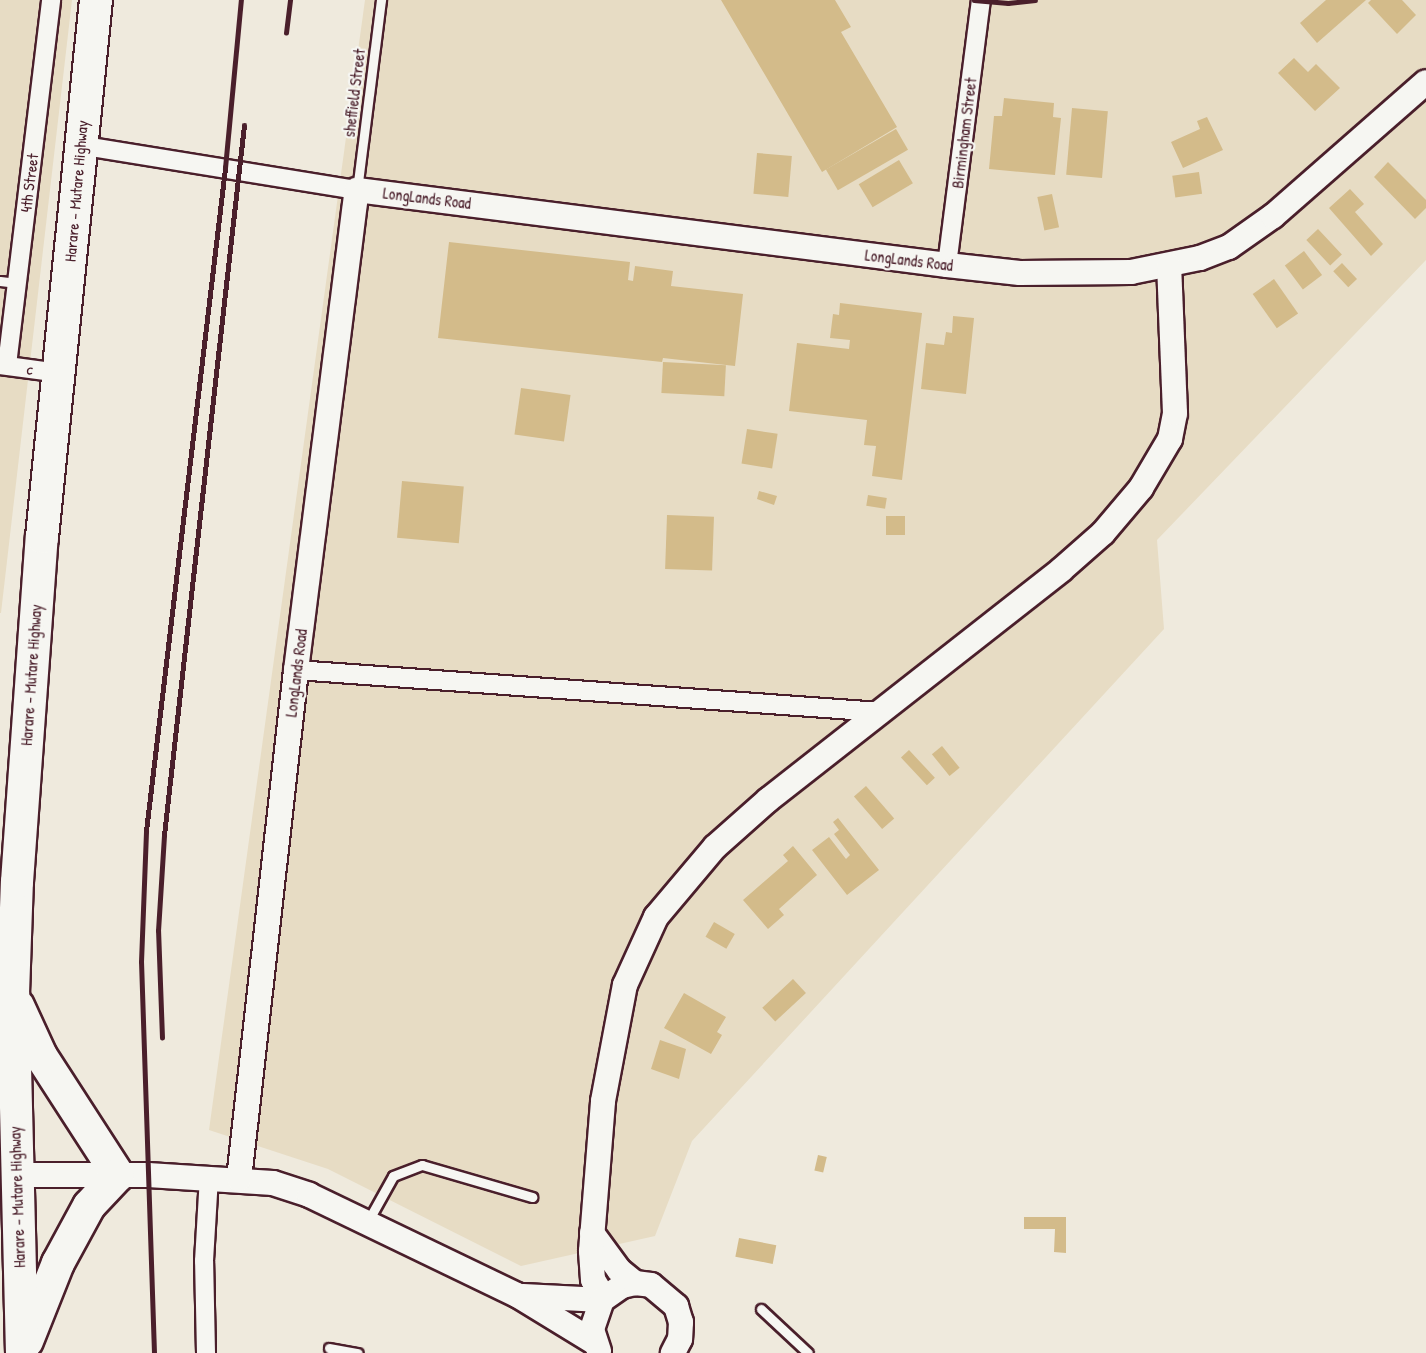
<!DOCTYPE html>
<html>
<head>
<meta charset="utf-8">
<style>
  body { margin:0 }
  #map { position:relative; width:1426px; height:1353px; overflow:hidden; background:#efeadd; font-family:"Patrick Hand",sans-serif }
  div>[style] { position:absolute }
  .built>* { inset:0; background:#e7dcc4 }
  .building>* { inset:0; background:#d3bb8a; transform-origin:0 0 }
  .roads { filter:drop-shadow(2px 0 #4a1f2b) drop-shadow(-2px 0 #4a1f2b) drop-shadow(0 2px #4a1f2b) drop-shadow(0 -2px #4a1f2b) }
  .lane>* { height:9px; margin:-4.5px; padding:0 4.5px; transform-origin:4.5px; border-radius:4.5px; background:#f6f6f2 }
  .street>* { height:18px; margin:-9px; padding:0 9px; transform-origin:9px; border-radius:9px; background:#f6f6f2 }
  .secondary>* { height:24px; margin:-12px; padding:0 12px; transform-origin:12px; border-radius:12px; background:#f6f6f2 }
  .highway>* { height:32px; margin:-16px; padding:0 16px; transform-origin:16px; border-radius:16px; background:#f6f6f2 }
  .rail>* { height:4.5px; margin:-2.25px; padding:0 2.25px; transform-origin:2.25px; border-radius:2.25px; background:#4a1f2b }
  span { translate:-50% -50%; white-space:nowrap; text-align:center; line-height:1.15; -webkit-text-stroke:4.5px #f6f6f2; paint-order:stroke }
  .street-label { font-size:16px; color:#4a1f2b }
</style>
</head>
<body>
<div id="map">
  <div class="built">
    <i style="clip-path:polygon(0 0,72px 0,1px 613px,0 613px)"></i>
    <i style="clip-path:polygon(365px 0,1426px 0,1426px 260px,1157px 540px,1164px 629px,692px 1141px,655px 1236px,521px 1266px,328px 1169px,209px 1130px)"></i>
  </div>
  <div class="building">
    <i style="clip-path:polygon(721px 0,835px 0,851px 27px,841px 32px,897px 127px,822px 172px)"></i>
    <i style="clip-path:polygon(1326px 0,1366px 0,1317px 43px,1300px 23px)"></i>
    <i style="clip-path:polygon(1371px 0,1402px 0,1416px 15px,1397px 34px,1368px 3px)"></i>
    <i style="clip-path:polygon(1294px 58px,1308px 72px,1316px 64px,1340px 88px,1315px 111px,1278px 73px)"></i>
    <i style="clip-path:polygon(1004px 98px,1054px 103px,1053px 117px,1061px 118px,1055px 175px,989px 169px,994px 116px,1002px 116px)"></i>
    <i style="left:1072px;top:108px;width:36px;height:67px;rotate:5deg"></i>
    <i style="clip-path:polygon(1207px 117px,1223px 150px,1183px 168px,1171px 142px,1200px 129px,1197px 121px)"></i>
    <i style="left:896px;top:129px;width:24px;height:81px;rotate:60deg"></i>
    <i style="left:757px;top:153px;width:35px;height:41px;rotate:5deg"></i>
    <i style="left:899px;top:160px;width:27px;height:47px;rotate:59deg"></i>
    <i style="clip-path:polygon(1388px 162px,1426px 200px,1426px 208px,1415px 219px,1374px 177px)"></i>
    <i style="left:1199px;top:172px;width:22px;height:27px;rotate:82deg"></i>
    <i style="clip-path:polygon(1350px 189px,1364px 204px,1355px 212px,1383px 244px,1371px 256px,1329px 208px)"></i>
    <i style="left:1052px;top:194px;width:34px;height:15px;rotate:78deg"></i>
    <i style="left:1318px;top:229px;width:35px;height:16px;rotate:47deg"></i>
    <i style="clip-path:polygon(449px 242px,630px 262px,628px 280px,633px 281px,635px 266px,673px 271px,671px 286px,743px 294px,735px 366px,663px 358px,662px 362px,438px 338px)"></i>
    <i style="left:1304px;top:251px;width:30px;height:24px;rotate:53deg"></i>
    <i style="left:1342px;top:263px;width:22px;height:12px;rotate:47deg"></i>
    <i style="left:1274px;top:279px;width:42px;height:26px;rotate:55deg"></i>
    <i style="clip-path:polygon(840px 303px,922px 313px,902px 480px,872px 476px,876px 446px,864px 445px,867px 420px,789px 411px,797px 343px,849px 349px,850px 340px,830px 338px,833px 314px,839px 315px)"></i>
    <i style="clip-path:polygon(953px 316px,974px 318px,966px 394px,921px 389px,926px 343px,944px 345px,946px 332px,952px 333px)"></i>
    <i style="left:663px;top:362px;width:63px;height:31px;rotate:3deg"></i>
    <i style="left:521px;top:388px;width:50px;height:47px;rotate:8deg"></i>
    <i style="left:747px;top:429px;width:31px;height:35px;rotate:9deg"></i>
    <i style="left:402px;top:481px;width:62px;height:57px;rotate:5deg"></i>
    <i style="clip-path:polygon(759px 491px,777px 496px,774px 505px,757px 499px)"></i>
    <i style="left:868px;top:495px;width:19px;height:11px;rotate:9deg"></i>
    <i style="left:667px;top:515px;width:47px;height:54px;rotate:2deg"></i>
    <i style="left:886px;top:516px;width:19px;height:19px"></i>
    <i style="left:942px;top:746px;width:28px;height:13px;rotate:51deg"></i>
    <i style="left:909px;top:750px;width:38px;height:11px;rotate:47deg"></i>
    <i style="left:866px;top:786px;width:43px;height:16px;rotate:49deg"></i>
    <i style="clip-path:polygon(838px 818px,879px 870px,847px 895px,812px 850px,829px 837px,846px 859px,850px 855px,834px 834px,839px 830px,833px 822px)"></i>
    <i style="clip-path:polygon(793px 846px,817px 875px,779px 909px,784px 915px,768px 929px,743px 900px,788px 861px,783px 855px)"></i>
    <i style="left:714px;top:922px;width:24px;height:17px;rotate:30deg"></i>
    <i style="left:793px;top:979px;width:19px;height:42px;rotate:47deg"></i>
    <i style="clip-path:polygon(684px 993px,726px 1017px,717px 1032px,722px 1035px,711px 1054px,664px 1028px)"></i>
    <i style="clip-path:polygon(660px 1040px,686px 1049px,679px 1079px,651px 1069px)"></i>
    <i style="left:818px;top:1155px;width:9px;height:16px;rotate:13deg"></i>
    <i style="clip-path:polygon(1024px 1217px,1066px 1217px,1066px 1253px,1054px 1252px,1055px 1229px,1024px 1229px)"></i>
    <i style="left:739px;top:1238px;width:38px;height:19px;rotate:11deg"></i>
  </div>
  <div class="roads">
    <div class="lane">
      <i style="left:357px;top:190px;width:192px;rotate:-82.8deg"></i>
      <i style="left:0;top:281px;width:17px;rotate:7deg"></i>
      <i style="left:368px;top:1221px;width:51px;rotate:-60.9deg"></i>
      <i style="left:393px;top:1176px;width:31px;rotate:-21deg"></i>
      <i style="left:422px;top:1165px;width:115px;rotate:16.2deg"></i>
      <i style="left:761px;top:1309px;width:64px;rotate:43.1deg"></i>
      <i style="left:329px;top:1348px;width:29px;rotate:10deg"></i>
    </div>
    <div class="street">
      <i style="left:79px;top:145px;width:282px;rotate:9.2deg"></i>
      <i style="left:947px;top:265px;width:267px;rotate:-82.7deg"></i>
      <i style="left:0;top:365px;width:61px;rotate:7.6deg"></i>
      <i style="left:7px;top:365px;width:368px;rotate:-83.1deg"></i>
      <i style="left:296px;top:670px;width:586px;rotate:4.11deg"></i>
      <i style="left:206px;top:1353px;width:92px;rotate:-91.2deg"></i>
      <i style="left:204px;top:1261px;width:83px;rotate:-86.6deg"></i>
    </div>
    <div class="secondary">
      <i style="left:15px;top:1175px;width:133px"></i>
      <i style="left:148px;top:1175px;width:125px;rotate:3.7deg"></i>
      <i style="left:273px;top:1183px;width:38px;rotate:18deg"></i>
      <i style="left:309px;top:1195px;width:231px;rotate:25.7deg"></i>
      <i style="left:517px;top:1295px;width:90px;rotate:31.4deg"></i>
      <i style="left:239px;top:1179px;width:512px;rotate:-83.61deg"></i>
      <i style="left:296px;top:670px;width:484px;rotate:-82.8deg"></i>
      <i style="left:357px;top:190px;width:595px;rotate:7.24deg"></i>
      <i style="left:947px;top:265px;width:73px;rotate:6.3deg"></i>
      <i style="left:1020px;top:273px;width:111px;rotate:-0.5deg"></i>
      <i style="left:1131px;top:272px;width:70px;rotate:-11.5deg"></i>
      <i style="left:1200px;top:258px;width:31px;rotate:-21deg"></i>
      <i style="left:1229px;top:247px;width:54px;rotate:-35.2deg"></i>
      <i style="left:1273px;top:216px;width:203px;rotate:-41.2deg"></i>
      <i style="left:592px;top:1233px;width:46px;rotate:53.9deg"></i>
      <i style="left:619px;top:1270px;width:21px;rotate:39deg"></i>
      <i style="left:523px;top:1296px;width:79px;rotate:2.9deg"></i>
      <i style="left:604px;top:1298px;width:21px;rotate:-121deg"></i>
      <i style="left:593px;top:1280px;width:29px;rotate:-94deg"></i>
      <i style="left:591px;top:1251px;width:150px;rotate:-85.4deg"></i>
      <i style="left:603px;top:1101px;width:118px;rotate:-79.3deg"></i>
      <i style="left:625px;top:985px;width:75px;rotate:-65.5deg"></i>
      <i style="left:656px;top:917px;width:92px;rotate:-49.9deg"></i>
      <i style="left:715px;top:847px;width:71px;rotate:-41.6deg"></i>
      <i style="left:768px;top:800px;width:372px;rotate:-38.1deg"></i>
      <i style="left:1061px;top:570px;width:56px;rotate:-41.4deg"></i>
      <i style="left:1103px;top:533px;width:59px;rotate:-49.8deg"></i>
      <i style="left:1141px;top:488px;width:57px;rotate:-59.4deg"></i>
      <i style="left:1170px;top:439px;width:26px;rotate:-79deg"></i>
      <i style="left:1175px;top:413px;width:147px;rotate:-92.3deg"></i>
      <i style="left:599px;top:1351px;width:23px;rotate:-108deg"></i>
      <i style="left:592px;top:1329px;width:31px;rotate:-71deg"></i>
      <i style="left:602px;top:1300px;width:24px;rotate:-35deg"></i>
      <i style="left:622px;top:1286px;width:13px;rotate:-13deg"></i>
      <i style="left:635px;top:1283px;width:16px;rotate:7deg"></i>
      <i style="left:651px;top:1285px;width:33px;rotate:40deg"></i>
      <i style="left:676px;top:1306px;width:17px;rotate:73deg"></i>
      <i style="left:681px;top:1322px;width:17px;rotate:93deg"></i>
      <i style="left:680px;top:1339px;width:16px;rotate:117deg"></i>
    </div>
    <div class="highway">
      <i style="left:18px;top:1006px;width:55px;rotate:65.3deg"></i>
      <i style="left:41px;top:1056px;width:142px;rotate:57.1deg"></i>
      <i style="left:118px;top:1175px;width:42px;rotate:133.1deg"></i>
      <i style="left:89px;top:1206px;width:65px;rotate:118.5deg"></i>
      <i style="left:58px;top:1263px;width:84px;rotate:111.7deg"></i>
      <i style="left:22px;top:1353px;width:359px;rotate:-91.4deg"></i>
      <i style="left:13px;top:994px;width:112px;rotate:-88deg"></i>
      <i style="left:17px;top:882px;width:346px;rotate:-85.9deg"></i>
      <i style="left:42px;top:537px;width:540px;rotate:-84.26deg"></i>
    </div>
  </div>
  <div class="rail">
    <i style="left:974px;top:0;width:34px;rotate:5deg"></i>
    <i style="left:1008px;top:3px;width:27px;rotate:-6deg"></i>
    <i style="left:286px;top:33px;width:33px;rotate:-83deg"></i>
    <i style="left:162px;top:1038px;width:107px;rotate:-92.1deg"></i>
    <i style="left:158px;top:931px;width:96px;rotate:-86.4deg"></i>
    <i style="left:164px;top:835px;width:714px;rotate:-83.57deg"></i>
    <i style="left:154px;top:1353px;width:391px;rotate:-91.9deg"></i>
    <i style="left:141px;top:962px;width:131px;rotate:-87.8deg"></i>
    <i style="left:146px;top:831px;width:668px;rotate:-83.2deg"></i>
    <i style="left:225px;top:168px;width:169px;rotate:-84.6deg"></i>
  </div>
  <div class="street-label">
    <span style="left:354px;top:93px;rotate:-83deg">sheffield Street</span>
    <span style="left:964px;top:133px;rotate:-83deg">Birmingham Street</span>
    <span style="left:29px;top:183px;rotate:-83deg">4th Street</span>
    <span style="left:76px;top:191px;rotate:-85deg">Harare - Mutare Highway</span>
    <span style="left:427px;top:198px;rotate:7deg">LongLands Road</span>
    <span style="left:909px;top:260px;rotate:7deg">LongLands Road</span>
    <span style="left:30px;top:369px;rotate:8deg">c</span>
    <span style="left:296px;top:673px;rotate:-83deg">LongLands Road</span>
    <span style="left:31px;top:675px;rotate:-86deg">Harare - Mutare Highway</span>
    <span style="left:17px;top:1197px;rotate:-92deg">Harare - Mutare Highway</span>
  </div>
</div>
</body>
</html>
